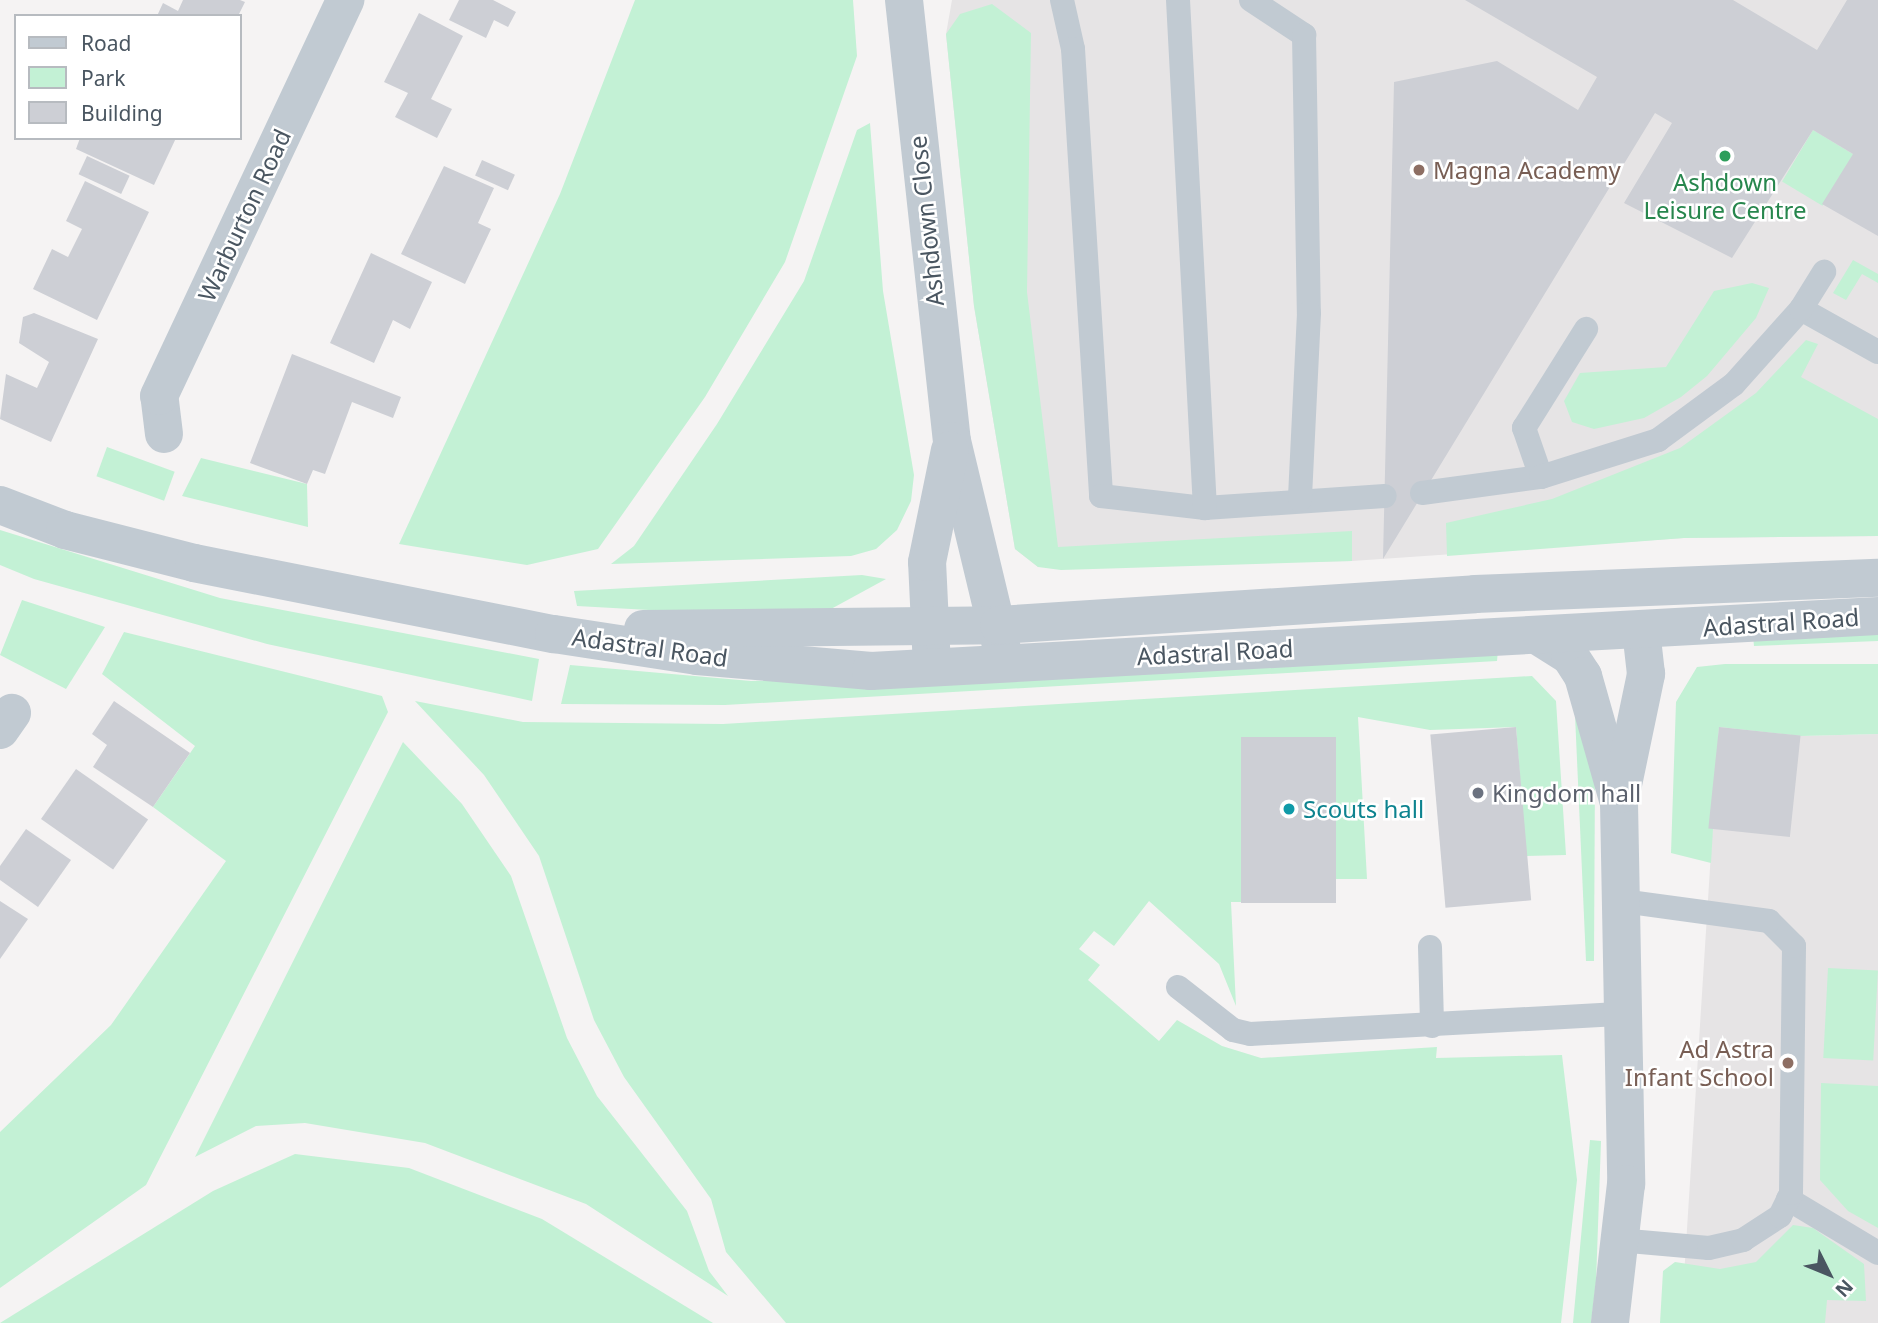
<!DOCTYPE html>
<html>
<head>
<meta charset="utf-8">
<style>
  body { margin:0 }
  #map { position:relative; width:1878px; height:1323px; overflow:hidden; background:#f5f3f3; font-family:"Noto Sans",sans-serif }
  div>[style] { position:absolute }
  .education>* { inset:0; background:#e6e4e5 }
  .green>* { inset:0; background:#c3f1d5; transform-origin:0 0 }
  .building>* { inset:0; background:#cdcfd5; transform-origin:0 0 }
  .service>* { height:24px; margin:-12px; padding:0 12px; transform-origin:12px; border-radius:12px; background:#c1cad2 }
  .minor>* { height:38px; margin:-19px; padding:0 19px; transform-origin:19px; border-radius:19px; background:#c1cad2 }
  .tertiary>* { height:38px; margin:-19px; padding:0 19px; transform-origin:19px; border-radius:19px; background:#c1cad2 }
  .dots>* { width:19px; height:19px; translate:-50% -50%; box-sizing:border-box; border:4px solid #fff; border-radius:50% }
  span { translate:-50% -50%; white-space:nowrap; text-align:center; line-height:1.15; -webkit-text-stroke:5px #fff; paint-order:stroke }
  .education-label { font-size:24px; color:#785e54 }
  .left { translate:0 -50%; text-align:left }
  .right { translate:-100% -50%; text-align:right }
  .leisure-label { font-size:24px; color:#27864d }
  .street-label { font-size:24px; color:#4a5661 }
  .worship-label { font-size:24px; color:#5b616d }
  .culture-label { font-size:24px; color:#0d838f }
  .legend { position:absolute; left:14px; top:14px; width:228px; height:126px; box-sizing:border-box; background:#fff; border:2px solid #b7bbc0; margin:0; padding:9px 12px; list-style:none; font-size:21px; color:#4a5661 }
  .legend li { display:flex; align-items:center; gap:14px; height:35px }
  .legend b { width:35px; border:2px solid #b7bbc0 }
  .north { position:absolute; left:1794px; top:1239px; width:70px; height:70px; -webkit-text-stroke:5px #fff; paint-order:stroke; rotate:133deg; font-size:19px; font-weight:700; line-height:28px; text-align:center; color:#4a5661 }
  .north::after { content:''; display:block; margin:auto; width:24px; height:32px; background:#4a5661; clip-path:polygon(50% 0,100% 100%,50% 72%,0 100%) }
</style>
</head>
<body>
<div id="map">
  <div class="education">
    <i style="clip-path:polygon(952px 0,1878px 0,1878px 536px,1684px 538px,1352px 561px,1038px 567px,1015px 549px,974px 306px,946px 34px)"></i>
    <i style="clip-path:polygon(1719px 727px,1801px 736px,1878px 734px,1878px 1323px,1681px 1323px)"></i>
  </div>
  <div class="green">
    <i style="clip-path:polygon(635px 0,853px 0,857px 56px,785px 262px,705px 397px,598px 549px,527px 565px,399px 544px,560px 194px)"></i>
    <i style="clip-path:polygon(992px 4px,1031px 33px,1027px 292px,1058px 547px,1352px 531px,1352px 561px,1061px 570px,1038px 567px,1015px 549px,974px 306px,946px 34px,960px 14px)"></i>
    <i style="clip-path:polygon(870px 123px,883px 291px,914px 475px,911px 501px,897px 530px,876px 549px,851px 556px,611px 564px,634px 546px,717px 424px,804px 281px,857px 130px)"></i>
    <i style="left:1813px;top:130px;width:47px;height:60px;rotate:31deg"></i>
    <i style="clip-path:polygon(1853px 260px,1878px 274px,1878px 283px,1862px 274px,1846px 300px,1833px 293px)"></i>
    <i style="clip-path:polygon(1752px 283px,1769px 288px,1756px 318px,1707px 376px,1681px 397px,1644px 418px,1594px 429px,1572px 422px,1564px 401px,1580px 373px,1666px 367px,1714px 291px)"></i>
    <i style="clip-path:polygon(1806px 340px,1818px 344px,1801px 377px,1878px 419px,1878px 536px,1684px 538px,1447px 556px,1446px 523px,1552px 499px,1680px 448px,1756px 393px)"></i>
    <i style="left:107px;top:447px;width:72px;height:31px;rotate:20deg"></i>
    <i style="clip-path:polygon(201px 458px,307px 484px,308px 527px,182px 496px)"></i>
    <i style="clip-path:polygon(0 530px,220px 598px,539px 659px,532px 701px,267px 644px,34px 579px,0 565px)"></i>
    <i style="clip-path:polygon(862px 575px,886px 579px,831px 609px,703px 613px,577px 606px,574px 591px)"></i>
    <i style="clip-path:polygon(22px 600px,105px 627px,66px 689px,0 655px)"></i>
    <i style="clip-path:polygon(1878px 628px,1878px 641px,1754px 646px,1753px 636px)"></i>
    <i style="clip-path:polygon(124px 632px,382px 696px,388px 712px,146px 1185px,0 1288px,0 1132px,111px 1025px,226px 861px,153px 807px,195px 746px,102px 674px)"></i>
    <i style="clip-path:polygon(1498px 650px,1497px 661px,725px 705px,561px 704px,570px 665px,751px 681px)"></i>
    <i style="clip-path:polygon(1725px 664px,1878px 664px,1878px 734px,1801px 736px,1719px 727px,1711px 863px,1671px 853px,1676px 702px,1697px 667px)"></i>
    <i style="clip-path:polygon(1532px 676px,1556px 701px,1566px 855px,1526px 856px,1516px 727px,1430px 730px,1358px 717px,1367px 879px,1335px 879px,1336px 737px,1241px 738px,1245px 902px,1231px 902px,1236px 1006px,1219px 964px,1149px 901px,1114px 946px,1094px 931px,1079px 949px,1100px 965px,1088px 980px,1159px 1041px,1177px 1020px,1222px 1046px,1261px 1058px,1437px 1047px,1436px 1058px,1562px 1055px,1577px 1180px,1561px 1323px,786px 1323px,726px 1252px,711px 1199px,624px 1077px,594px 1020px,539px 856px,484px 775px,415px 701px,523px 722px,723px 724px)"></i>
    <i style="clip-path:polygon(1575px 715px,1595px 768px,1594px 961px,1586px 961px)"></i>
    <i style="clip-path:polygon(403px 742px,462px 804px,511px 876px,567px 1038px,597px 1096px,687px 1211px,709px 1271px,728px 1296px,586px 1204px,425px 1143px,305px 1123px,256px 1126px,195px 1157px)"></i>
    <i style="left:1828px;top:968px;width:50px;height:90px;rotate:3deg"></i>
    <i style="clip-path:polygon(1821px 1083px,1878px 1086px,1878px 1228px,1848px 1211px,1820px 1180px)"></i>
    <i style="clip-path:polygon(1590px 1140px,1601px 1141px,1596px 1283px,1591px 1323px,1573px 1323px)"></i>
    <i style="clip-path:polygon(295px 1154px,409px 1168px,542px 1219px,713px 1323px,0 1323px,213px 1191px)"></i>
    <i style="clip-path:polygon(1793px 1225px,1813px 1228px,1864px 1264px,1866px 1301px,1827px 1300px,1825px 1323px,1660px 1323px,1663px 1271px,1675px 1262px,1720px 1269px,1756px 1262px)"></i>
  </div>
  <div class="building">
    <i style="clip-path:polygon(183px 0,240px 0,245px 2px,238px 16px,157px 16px,163px 3px,178px 11px)"></i>
    <i style="clip-path:polygon(459px 0,493px 0,516px 12px,508px 27px,494px 20px,486px 38px,449px 20px)"></i>
    <i style="clip-path:polygon(1465px 0,1733px 0,1817px 50px,1847px 0,1878px 0,1878px 236px,1822px 204px,1853px 154px,1813px 130px,1732px 258px,1624px 203px,1672px 123px,1655px 113px,1383px 559px,1394px 82px,1497px 61px,1578px 110px,1597px 77px)"></i>
    <i style="clip-path:polygon(419px 13px,463px 36px,431px 99px,452px 109px,437px 138px,395px 117px,408px 93px,384px 82px)"></i>
    <i style="clip-path:polygon(80px 138px,176px 138px,154px 185px,76px 149px)"></i>
    <i style="left:87px;top:156px;width:47px;height:20px;rotate:25deg"></i>
    <i style="left:482px;top:160px;width:36px;height:17px;rotate:24deg"></i>
    <i style="clip-path:polygon(444px 166px,494px 188px,478px 223px,491px 229px,465px 284px,401px 254px)"></i>
    <i style="clip-path:polygon(85px 181px,149px 212px,97px 320px,33px 289px,52px 249px,68px 257px,82px 229px,66px 221px)"></i>
    <i style="clip-path:polygon(371px 253px,432px 282px,410px 329px,393px 320px,374px 363px,330px 343px)"></i>
    <i style="clip-path:polygon(34px 313px,98px 339px,51px 442px,0 419px,6px 374px,37px 388px,49px 362px,19px 343px,23px 317px)"></i>
    <i style="clip-path:polygon(292px 354px,401px 397px,393px 418px,352px 402px,325px 474px,313px 470px,307px 484px,250px 463px)"></i>
    <i style="clip-path:polygon(114px 701px,190px 753px,153px 807px,93px 767px,107px 745px,92px 734px)"></i>
    <i style="left:1516px;top:727px;width:174px;height:86px;rotate:85deg"></i>
    <i style="left:1719px;top:727px;width:82px;height:102px;rotate:6deg"></i>
    <i style="left:1336px;top:737px;width:166px;height:95px;rotate:90deg"></i>
    <i style="left:76px;top:769px;width:88px;height:61px;rotate:35deg"></i>
    <i style="clip-path:polygon(26px 829px,71px 860px,38px 907px,0 880px,0 866px)"></i>
    <i style="clip-path:polygon(0 901px,28px 919px,0 959px)"></i>
  </div>
  <div class="service">
    <i style="left:1062px;top:0;width:50px;rotate:77.3deg"></i>
    <i style="left:1073px;top:49px;width:448px;rotate:86.4deg"></i>
    <i style="left:1101px;top:496px;width:105px;rotate:6.6deg"></i>
    <i style="left:1205px;top:508px;width:180px;rotate:-3.8deg"></i>
    <i style="left:1178px;top:0;width:509px;rotate:86.96deg"></i>
    <i style="left:1251px;top:0;width:64px;rotate:33.4deg"></i>
    <i style="left:1304px;top:35px;width:278px;rotate:89deg"></i>
    <i style="left:1309px;top:313px;width:187px;rotate:92.8deg"></i>
    <i style="left:1801px;top:309px;width:88px;rotate:29.2deg"></i>
    <i style="left:1541px;top:477px;width:52px;rotate:-109.1deg"></i>
    <i style="left:1524px;top:428px;width:117px;rotate:-57.9deg"></i>
    <i style="left:1422px;top:493px;width:120px;rotate:-7.7deg"></i>
    <i style="left:1541px;top:477px;width:123px;rotate:-17.5deg"></i>
    <i style="left:1658px;top:440px;width:94px;rotate:-36.4deg"></i>
    <i style="left:1734px;top:384px;width:101px;rotate:-48.2deg"></i>
    <i style="left:1801px;top:309px;width:44px;rotate:-58.1deg"></i>
    <i style="left:1430px;top:947px;width:79px;rotate:88.5deg"></i>
    <i style="left:1178px;top:987px;width:70px;rotate:38deg"></i>
    <i style="left:1233px;top:1030px;width:17px;rotate:13deg"></i>
    <i style="left:1250px;top:1034px;width:373px;rotate:-3.1deg"></i>
    <i style="left:1788px;top:1199px;width:105px;rotate:31deg"></i>
    <i style="left:1618px;top:1240px;width:91px;rotate:5deg"></i>
    <i style="left:1709px;top:1248px;width:35px;rotate:-13deg"></i>
    <i style="left:1743px;top:1240px;width:44px;rotate:-33deg"></i>
    <i style="left:1780px;top:1216px;width:25px;rotate:-64deg"></i>
    <i style="left:1791px;top:1193px;width:247px;rotate:-89.3deg"></i>
    <i style="left:1794px;top:946px;width:35px;rotate:-135deg"></i>
    <i style="left:1769px;top:921px;width:147px;rotate:-172.2deg"></i>
  </div>
  <div class="minor">
    <i style="left:904px;top:0;width:444px;rotate:83.8deg"></i>
    <i style="left:952px;top:441px;width:222px;rotate:76.5deg"></i>
    <i style="left:164px;top:434px;width:38px;rotate:-97deg"></i>
    <i style="left:159px;top:396px;width:438px;rotate:-64.8deg"></i>
    <i style="left:1538px;top:636px;width:38px;rotate:32deg"></i>
    <i style="left:1570px;top:656px;width:24px;rotate:57deg"></i>
    <i style="left:1583px;top:676px;width:132px;rotate:74.2deg"></i>
    <i style="left:1619px;top:803px;width:381px;rotate:88.9deg"></i>
    <i style="left:1626px;top:1184px;width:140px;rotate:96.6deg"></i>
    <i style="left:932px;top:667px;width:105px;rotate:-92.7deg"></i>
    <i style="left:927px;top:562px;width:114px;rotate:-78.4deg"></i>
    <i style="left:0;top:730px;width:21px;rotate:-55deg"></i>
    <i style="left:1621px;top:794px;width:123px;rotate:-78.2deg"></i>
    <i style="left:1646px;top:674px;width:44px;rotate:-96.5deg"></i>
  </div>
  <div class="tertiary">
    <i style="left:0;top:505px;width:70px;rotate:21deg"></i>
    <i style="left:65px;top:530px;width:133px;rotate:14.3deg"></i>
    <i style="left:194px;top:563px;width:367px;rotate:11.2deg"></i>
    <i style="left:554px;top:634px;width:145px;rotate:8.7deg"></i>
    <i style="left:697px;top:656px;width:175px;rotate:4.9deg"></i>
    <i style="left:871px;top:671px;width:1009px;rotate:-3.13deg"></i>
    <i style="left:643px;top:629px;width:356px;rotate:-0.6deg"></i>
    <i style="left:999px;top:625px;width:477px;rotate:-3.7deg"></i>
    <i style="left:1475px;top:594px;width:403px;rotate:-2.3deg"></i>
  </div>
  <div class="dots">
    <i style="left:1725px;top:156px;background:#2e9e5b"></i>
    <i style="left:1419px;top:170px;background:#8d6e63"></i>
    <i style="left:1478px;top:793px;background:#6b7280"></i>
    <i style="left:1289px;top:809px;background:#0f9aa8"></i>
    <i style="left:1788px;top:1063px;background:#8d6e63"></i>
  </div>
  <div class="education-label">
    <span class="left" style="left:1433px;top:170px">Magna Academy</span>
    <span class="right" style="left:1774px;top:1063px">Ad Astra<br>Infant School</span>
  </div>
  <div class="leisure-label">
    <span style="left:1725px;top:196px">Ashdown<br>Leisure Centre</span>
  </div>
  <div class="street-label">
    <span style="left:244px;top:215px;rotate:-65deg">Warburton Road</span>
    <span style="left:926px;top:221px;rotate:-96deg">Ashdown Close</span>
    <span style="left:1781px;top:622px;rotate:-4deg">Adastral Road</span>
    <span style="left:650px;top:647px;rotate:8deg">Adastral Road</span>
    <span style="left:1215px;top:652px;rotate:-3deg">Adastral Road</span>
  </div>
  <div class="worship-label">
    <span class="left" style="left:1492px;top:793px">Kingdom hall</span>
  </div>
  <div class="culture-label">
    <span class="left" style="left:1303px;top:809px">Scouts hall</span>
  </div>
  <ul class="legend">
  <li><b style="height:9px;background:#c1cad2"></b>Road</li>
  <li><b style="height:19px;background:#c3f1d5"></b>Park</li>
  <li><b style="height:19px;background:#cdcfd5"></b>Building</li>
  </ul>
  <div class="north">N</div>
</div>
</body>
</html>
